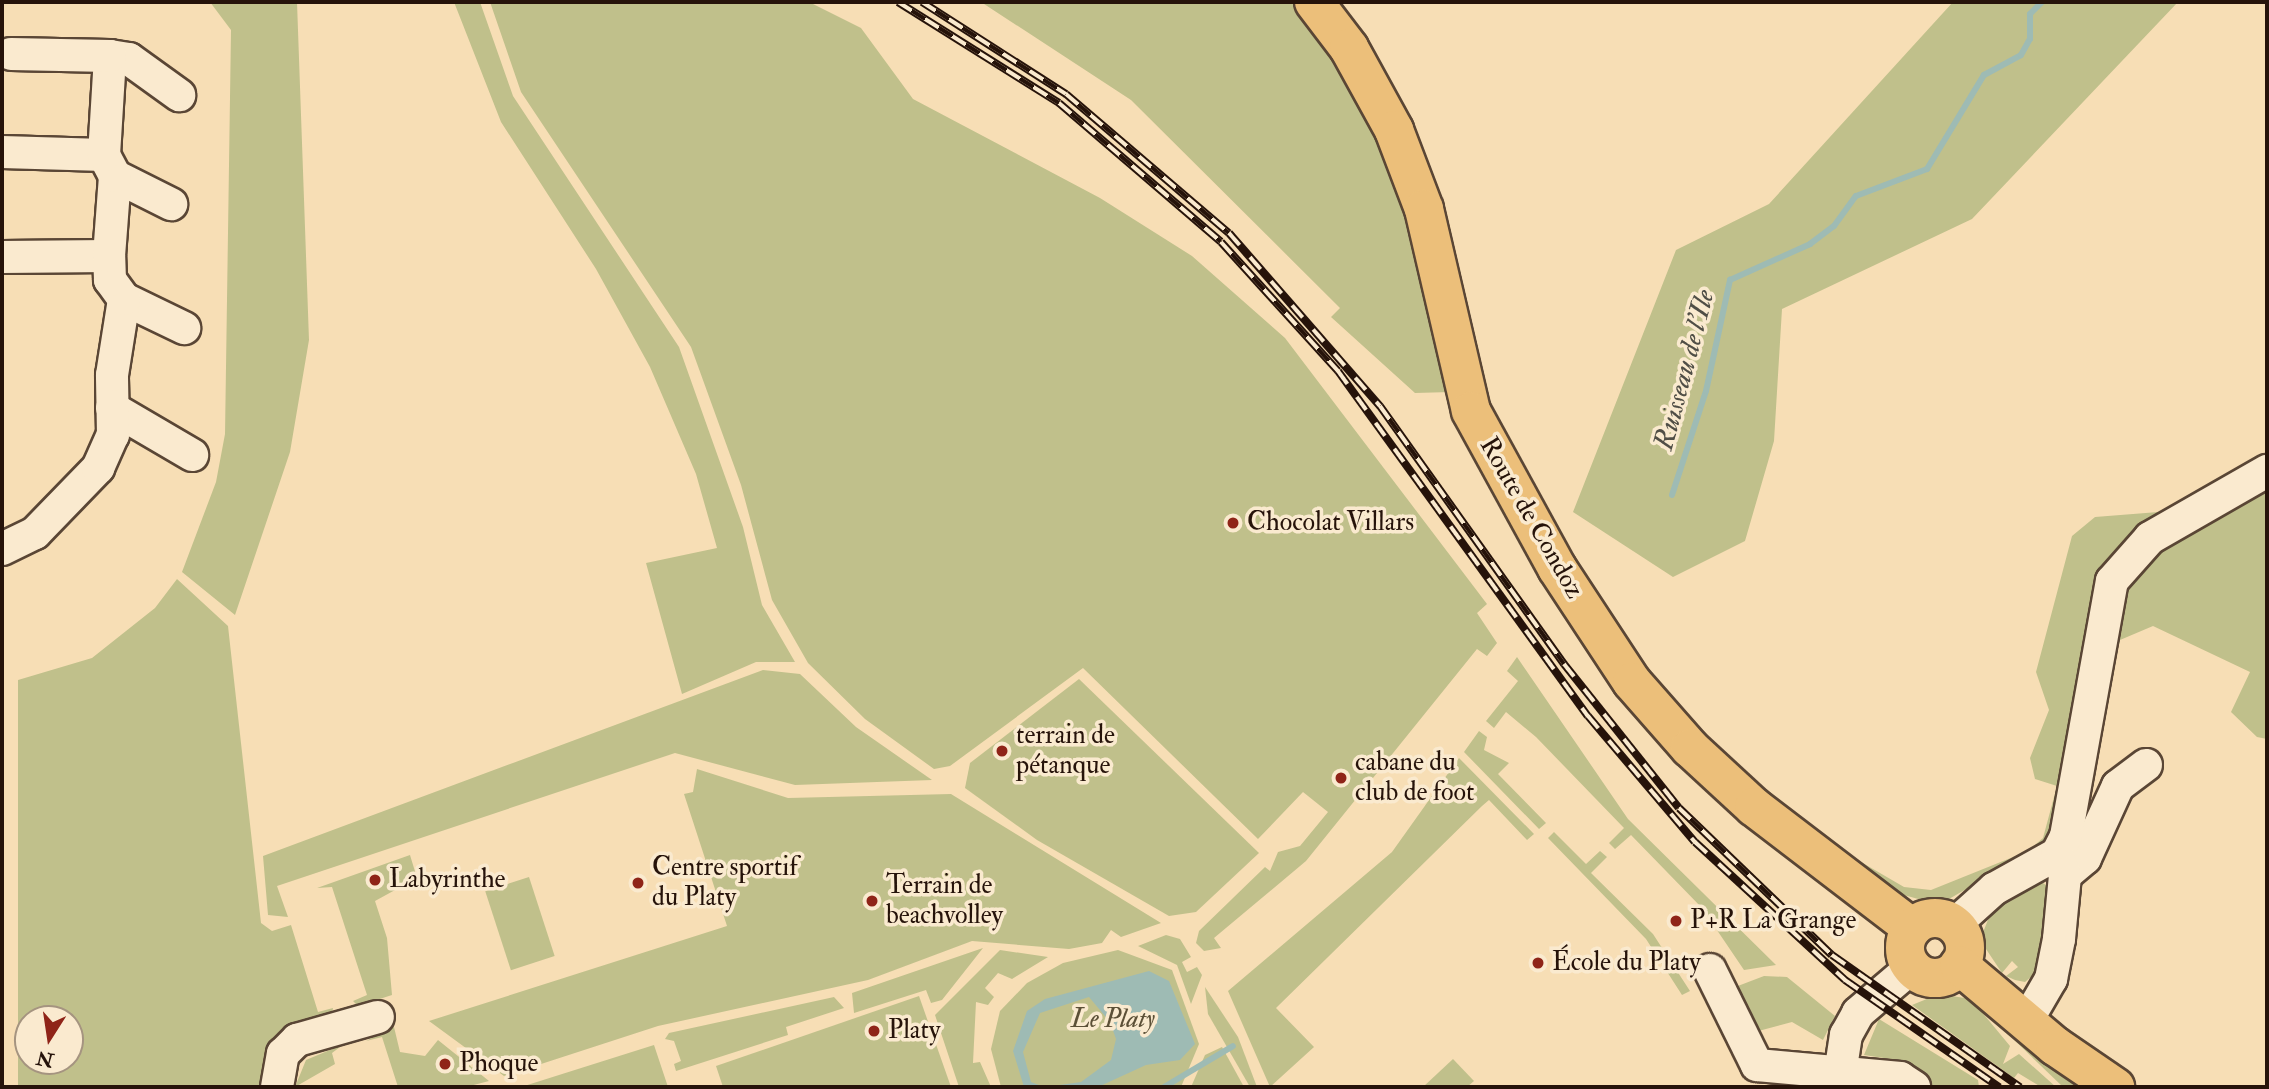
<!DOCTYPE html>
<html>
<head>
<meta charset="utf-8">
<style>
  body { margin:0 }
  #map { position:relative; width:2269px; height:1089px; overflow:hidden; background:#f7deb5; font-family:"IM FELL Double Pica",serif }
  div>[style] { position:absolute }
  .green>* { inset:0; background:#c0c08b; transform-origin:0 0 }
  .water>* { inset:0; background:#9ebbb4 }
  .stream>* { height:6px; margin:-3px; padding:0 3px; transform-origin:3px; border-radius:3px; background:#9ebbb4 }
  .roads { filter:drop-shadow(2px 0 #5a4635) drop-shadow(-2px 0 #5a4635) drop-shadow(0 2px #5a4635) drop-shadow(0 -2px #5a4635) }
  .minor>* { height:32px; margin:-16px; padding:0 16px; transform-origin:16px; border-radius:16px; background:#faeacf }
  .major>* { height:38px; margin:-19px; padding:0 19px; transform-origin:19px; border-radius:19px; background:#ecbf7a }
  .major>.ring { margin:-19px; padding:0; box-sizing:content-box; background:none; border:38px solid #ecbf7a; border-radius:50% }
  .rail>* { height:8px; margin-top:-4px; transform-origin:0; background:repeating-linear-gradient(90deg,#faeacf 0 16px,#26130a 0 32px); box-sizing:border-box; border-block:2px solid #26130a }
  .dots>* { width:19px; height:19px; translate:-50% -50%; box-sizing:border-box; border:4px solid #faeacf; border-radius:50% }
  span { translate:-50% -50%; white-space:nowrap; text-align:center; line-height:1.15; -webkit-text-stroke:7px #faeacf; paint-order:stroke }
  .street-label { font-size:26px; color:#26130a }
  .poi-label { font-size:26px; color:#26130a }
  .left { translate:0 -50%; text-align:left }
  .park-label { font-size:26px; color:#5c5037; font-style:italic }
  .water-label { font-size:28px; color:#504e46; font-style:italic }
  .frame { position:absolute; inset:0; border:4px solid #26130a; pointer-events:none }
  .north { position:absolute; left:14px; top:1005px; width:70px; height:70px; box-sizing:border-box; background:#faeacf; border:2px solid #a59480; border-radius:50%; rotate:192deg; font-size:19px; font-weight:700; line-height:28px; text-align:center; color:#26130a }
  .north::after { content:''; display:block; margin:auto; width:24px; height:32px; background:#8f2418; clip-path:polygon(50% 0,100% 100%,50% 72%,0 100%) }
</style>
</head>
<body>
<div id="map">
  <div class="green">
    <i style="clip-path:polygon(210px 2px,297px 2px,309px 340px,290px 452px,235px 615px,182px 572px,216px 482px,225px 434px,231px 30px)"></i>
    <i style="clip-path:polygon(454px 2px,480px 2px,513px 96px,679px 347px,743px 527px,762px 605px,795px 662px,756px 662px,682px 694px,646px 563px,717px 548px,696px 474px,650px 367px,596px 269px,501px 122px)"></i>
    <i style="clip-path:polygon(490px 2px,809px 2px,861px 28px,913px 99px,1100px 198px,1192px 256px,1285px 338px,1487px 604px,1477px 613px,1497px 643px,1487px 656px,1477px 649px,1306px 861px,1214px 938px,1221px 948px,1204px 951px,1196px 943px,1199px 931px,1265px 867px,1270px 871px,1278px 852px,1300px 846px,1328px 812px,1303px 792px,1258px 839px,1083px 668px,950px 766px,934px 769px,865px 719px,808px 663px,772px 600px,741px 485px,691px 347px,521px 92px)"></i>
    <i style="clip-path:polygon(981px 2px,1299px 2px,1341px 57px,1408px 201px,1451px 392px,1415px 393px,1331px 317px,1340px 308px,1131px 100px)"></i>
    <i style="clip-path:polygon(1953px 2px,2178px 2px,1972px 219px,1782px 309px,1774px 441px,1745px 541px,1673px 577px,1573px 512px,1676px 250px,1769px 204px)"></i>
    <i style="clip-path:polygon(2267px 480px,2267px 739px,2257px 737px,2231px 712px,2250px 672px,2153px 626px,2120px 640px,2113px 671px,2105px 659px,2117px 597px,2152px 550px)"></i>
    <i style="clip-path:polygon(2171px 511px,2140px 531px,2049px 841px,1949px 899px,1929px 902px,1893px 892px,1794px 823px,1904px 887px,1931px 890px,2028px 851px,2043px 838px,2057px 786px,2035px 779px,2030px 758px,2049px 710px,2036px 672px,2072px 536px,2095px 517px)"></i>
    <i style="clip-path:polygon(evenodd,177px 579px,228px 626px,261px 923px,272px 931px,291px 925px,318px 1012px,333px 1008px,332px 1013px,264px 1087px,18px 1087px,18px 680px,92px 658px,155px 608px,177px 579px,28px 1019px,70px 1019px,70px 1061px,28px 1061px,28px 1019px)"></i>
    <i style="clip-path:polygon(1517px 657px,1628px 819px,1776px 965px,1744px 970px,1702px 908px,1631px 835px,1615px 849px,1609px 843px,1624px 828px,1536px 737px,1506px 712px,1494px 728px,1486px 721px,1518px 681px,1507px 671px)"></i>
    <i style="clip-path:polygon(763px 670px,800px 674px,856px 727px,932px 780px,795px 785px,675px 753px,277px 886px,288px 917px,268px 915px,263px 856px)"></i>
    <i style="clip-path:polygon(1079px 679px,1259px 853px,1196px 912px,1169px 916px,1037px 840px,965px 788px,970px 763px)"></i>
    <i style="clip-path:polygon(1479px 731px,1487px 737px,1484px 750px,1509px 763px,1498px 774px,1546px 823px,1539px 829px,1464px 752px)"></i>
    <i style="clip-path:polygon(1459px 758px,1534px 834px,1527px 840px,1489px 800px,1482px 806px,1276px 1008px,1314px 1047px,1270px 1087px,1228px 991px,1392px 852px)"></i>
    <i style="clip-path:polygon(697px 769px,788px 798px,951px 794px,1161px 923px,1121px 937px,1111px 930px,1102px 943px,1069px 949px,972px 941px,868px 980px,658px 1026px,504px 1076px,429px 1021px,727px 926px,684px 794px,693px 792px)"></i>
    <i style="clip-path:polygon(1554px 832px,1586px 864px,1600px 851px,1607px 857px,1591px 873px,1653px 934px,1690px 991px,1682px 995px,1646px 939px,1548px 838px)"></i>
    <i style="clip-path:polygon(410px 855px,417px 878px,375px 901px,387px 938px,392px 995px,358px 1006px,353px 1001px,367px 995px,332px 887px,317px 888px)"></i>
    <i style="left:529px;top:877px;width:83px;height:46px;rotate:72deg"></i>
    <i style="clip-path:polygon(2039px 880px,2054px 891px,2039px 970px,2025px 982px,2015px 980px,2006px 976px,2018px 967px,2012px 961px,2002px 973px,1980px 940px,1993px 907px)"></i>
    <i style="clip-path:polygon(1166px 935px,1180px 939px,1191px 957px,1182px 962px,1187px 972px,1197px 967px,1202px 975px,1191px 1004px,1177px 965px,1138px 946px)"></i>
    <i style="clip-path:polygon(983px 948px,942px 1000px,931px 1003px,926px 990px,854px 1013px,852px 993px)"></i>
    <i style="clip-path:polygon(1000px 950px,1048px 957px,1012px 979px,998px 973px,985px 988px,994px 997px,988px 1005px,976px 1002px,973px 1063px,980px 1062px,991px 1087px,959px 1087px,935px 1015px)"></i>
    <i style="clip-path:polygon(1118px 950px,1172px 970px,1199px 1044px,1181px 1087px,1001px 1087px,991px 1049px,1000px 1011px,1027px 983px,1063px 963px)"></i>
    <i style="clip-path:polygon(1764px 976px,1787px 977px,1835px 1016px,1823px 1040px,1792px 1022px,1751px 1033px,1730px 989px)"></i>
    <i style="clip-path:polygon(1205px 987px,1238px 1037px,1257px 1087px,1250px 1087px,1208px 1014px)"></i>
    <i style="clip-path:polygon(1939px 994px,1971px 999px,2010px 1046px,2003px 1064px,2019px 1054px,2056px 1087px,2041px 1087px,2018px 1073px,2014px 1078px,1912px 1005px)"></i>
    <i style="clip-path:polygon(919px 996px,951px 1087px,723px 1087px,716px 1066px)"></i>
    <i style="clip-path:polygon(834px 997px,844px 1008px,786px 1027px,788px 1035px,676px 1071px,674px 1064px,681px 1061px,674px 1041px,665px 1039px,669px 1033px)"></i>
    <i style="clip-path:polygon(1983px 1010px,2083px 1087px,2063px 1087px)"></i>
    <i style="clip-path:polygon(1879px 1019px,1978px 1080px,1979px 1087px,1935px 1087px,1897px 1060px,1864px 1055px)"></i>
    <i style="clip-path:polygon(394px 1027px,400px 1052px,425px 1056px,438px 1040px,489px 1081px,466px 1087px,398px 1087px,382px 1037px,366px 1041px)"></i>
    <i style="clip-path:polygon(344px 1044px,332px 1053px,335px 1064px,295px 1087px,306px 1060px)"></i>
    <i style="clip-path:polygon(654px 1045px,668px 1087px,521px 1087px)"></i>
    <i style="clip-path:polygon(1222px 1047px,1244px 1087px,1191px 1087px,1205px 1055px)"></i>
    <i style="clip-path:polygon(1453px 1059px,1474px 1081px,1467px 1087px,1423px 1087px)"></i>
  </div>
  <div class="water">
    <i style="clip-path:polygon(1149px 971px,1169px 981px,1195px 1044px,1180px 1060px,1146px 1065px,1098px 1087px,1045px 1087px,1081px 1082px,1111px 1060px,1116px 1039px,1110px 1022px,1089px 997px,1040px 1013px,1023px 1052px,1031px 1082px,1044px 1087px,1024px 1087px,1013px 1051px,1027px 1011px,1045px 999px)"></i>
  </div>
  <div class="stream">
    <i style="left:1672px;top:495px;width:109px;rotate:-71.9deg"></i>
    <i style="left:1706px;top:391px;width:114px;rotate:-77.8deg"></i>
    <i style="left:1730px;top:280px;width:88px;rotate:-24.2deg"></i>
    <i style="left:1810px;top:244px;width:30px;rotate:-37deg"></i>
    <i style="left:1834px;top:226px;width:37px;rotate:-54deg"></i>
    <i style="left:1856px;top:196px;width:76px;rotate:-20.8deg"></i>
    <i style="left:1927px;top:169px;width:110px;rotate:-58.8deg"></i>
    <i style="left:1984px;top:75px;width:42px;rotate:-28.4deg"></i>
    <i style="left:2021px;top:55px;width:18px;rotate:-61deg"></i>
    <i style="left:2030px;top:39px;width:25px;rotate:-90deg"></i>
    <i style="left:2030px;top:14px;width:17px;rotate:-45deg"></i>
    <i style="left:1164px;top:1087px;width:80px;rotate:-30.7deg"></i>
  </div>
  <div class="roads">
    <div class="minor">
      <i style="left:110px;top:56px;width:19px;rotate:9deg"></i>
      <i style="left:129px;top:59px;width:62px;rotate:35.8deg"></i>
      <i style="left:2px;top:152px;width:102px;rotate:1.7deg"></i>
      <i style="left:115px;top:176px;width:63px;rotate:26.6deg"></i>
      <i style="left:2px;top:257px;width:107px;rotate:-0.5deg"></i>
      <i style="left:124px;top:299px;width:67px;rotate:25.8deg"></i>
      <i style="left:112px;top:408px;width:93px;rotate:30.4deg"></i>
      <i style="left:2px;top:549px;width:37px;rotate:-26deg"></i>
      <i style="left:35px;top:533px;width:91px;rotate:-45.9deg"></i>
      <i style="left:98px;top:468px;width:36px;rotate:-66deg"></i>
      <i style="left:113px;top:435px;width:60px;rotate:-91deg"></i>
      <i style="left:112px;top:375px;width:77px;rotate:-81deg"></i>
      <i style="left:124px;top:299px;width:24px;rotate:-126deg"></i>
      <i style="left:110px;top:280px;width:24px;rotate:-92deg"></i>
      <i style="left:109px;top:256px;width:80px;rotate:-85.7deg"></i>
      <i style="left:115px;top:176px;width:24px;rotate:-118deg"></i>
      <i style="left:104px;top:155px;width:99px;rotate:-86.5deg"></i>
      <i style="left:110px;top:56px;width:99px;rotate:-178.8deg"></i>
      <i style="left:2065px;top:875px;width:26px;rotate:-40deg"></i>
      <i style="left:2085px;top:858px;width:79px;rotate:-65.4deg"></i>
      <i style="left:2118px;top:786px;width:35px;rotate:-37deg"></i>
      <i style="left:1954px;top:925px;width:54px;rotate:-42deg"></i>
      <i style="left:1994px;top:889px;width:72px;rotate:-29.1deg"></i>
      <i style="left:2057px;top:854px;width:20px;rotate:-63deg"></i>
      <i style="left:2066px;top:836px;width:259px;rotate:-79.8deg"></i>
      <i style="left:2112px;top:581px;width:57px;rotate:-48.5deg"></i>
      <i style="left:2150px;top:538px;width:135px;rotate:-29.8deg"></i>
      <i style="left:1710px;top:970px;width:106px;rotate:63.7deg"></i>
      <i style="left:1757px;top:1065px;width:144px;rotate:5.2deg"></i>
      <i style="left:1900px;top:1078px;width:17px;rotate:33deg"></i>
      <i style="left:2026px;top:1022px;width:50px;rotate:-59.8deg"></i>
      <i style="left:2051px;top:979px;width:41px;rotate:-78.7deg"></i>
      <i style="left:2059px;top:939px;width:64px;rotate:-84.6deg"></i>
      <i style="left:2065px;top:875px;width:22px;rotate:-111deg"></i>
      <i style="left:277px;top:1087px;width:34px;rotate:-80deg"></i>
      <i style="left:283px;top:1054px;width:20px;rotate:-45deg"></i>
      <i style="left:297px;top:1040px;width:84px;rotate:-15.9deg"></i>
      <i style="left:1838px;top:1087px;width:53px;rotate:-81.3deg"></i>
      <i style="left:1846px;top:1035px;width:25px;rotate:-61deg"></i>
      <i style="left:1858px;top:1013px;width:71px;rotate:-40.4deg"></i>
    </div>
    <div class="major">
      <i style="left:1314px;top:2px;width:58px;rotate:52.7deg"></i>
      <i style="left:1349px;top:48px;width:94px;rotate:61.2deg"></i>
      <i style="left:1394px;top:130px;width:85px;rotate:69.2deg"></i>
      <i style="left:1424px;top:209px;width:207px;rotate:76.9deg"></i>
      <i style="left:1471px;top:411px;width:179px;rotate:61.3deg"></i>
      <i style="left:1557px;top:568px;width:136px;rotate:56.7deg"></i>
      <i style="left:1632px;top:682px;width:88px;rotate:48.7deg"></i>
      <i style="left:1690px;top:748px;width:87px;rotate:42.7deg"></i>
      <i style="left:1754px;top:807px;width:199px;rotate:37.4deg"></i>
      <i class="ring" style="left:1905px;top:918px;width:22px;height:22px"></i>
      <i style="left:1959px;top:965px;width:126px;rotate:40.2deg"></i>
      <i style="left:2055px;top:1046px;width:73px;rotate:34.3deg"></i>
    </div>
  </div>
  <div class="rail">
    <i style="left:898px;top:2px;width:190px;rotate:32.1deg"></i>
    <i style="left:1059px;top:103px;width:213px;rotate:40.6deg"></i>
    <i style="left:1221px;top:242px;width:174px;rotate:47.8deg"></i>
    <i style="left:1338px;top:371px;width:426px;rotate:54.1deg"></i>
    <i style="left:1588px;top:716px;width:165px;rotate:49.7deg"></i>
    <i style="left:1695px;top:842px;width:204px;rotate:42.6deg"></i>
    <i style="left:1845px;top:980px;width:188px;rotate:34.8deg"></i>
    <i style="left:922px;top:2px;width:171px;rotate:32.6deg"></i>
    <i style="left:1066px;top:94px;width:214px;rotate:40.5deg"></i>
    <i style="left:1229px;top:233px;width:230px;rotate:48.9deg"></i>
    <i style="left:1380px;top:406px;width:317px;rotate:54.5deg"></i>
    <i style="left:1564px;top:664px;width:184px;rotate:51.4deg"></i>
    <i style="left:1679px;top:808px;width:212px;rotate:43.9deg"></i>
    <i style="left:1832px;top:955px;width:230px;rotate:35.1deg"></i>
  </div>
  <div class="dots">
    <i style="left:1233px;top:523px;background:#8f2418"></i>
    <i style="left:1002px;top:751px;background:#8f2418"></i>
    <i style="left:1341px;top:778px;background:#8f2418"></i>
    <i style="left:375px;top:880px;background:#8f2418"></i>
    <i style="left:638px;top:883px;background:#8f2418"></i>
    <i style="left:872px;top:901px;background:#8f2418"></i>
    <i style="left:1676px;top:921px;background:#8f2418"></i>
    <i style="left:1538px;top:963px;background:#8f2418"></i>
    <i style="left:874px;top:1031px;background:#8f2418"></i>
    <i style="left:445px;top:1064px;background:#8f2418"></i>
  </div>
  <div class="street-label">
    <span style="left:1531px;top:518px;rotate:60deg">Route de Condoz</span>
  </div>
  <div class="poi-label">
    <span class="left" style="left:1247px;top:523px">Chocolat Villars</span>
    <span class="left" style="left:1016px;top:751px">terrain de<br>pétanque</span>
    <span class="left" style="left:1355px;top:778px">cabane du<br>club de foot</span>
    <span class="left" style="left:652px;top:883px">Centre sportif<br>du Platy</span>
    <span class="left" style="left:389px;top:880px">Labyrinthe</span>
    <span class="left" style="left:886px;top:901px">Terrain de<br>beachvolley</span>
    <span class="left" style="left:1690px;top:921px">P+R La Grange</span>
    <span class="left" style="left:1552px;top:963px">École du Platy</span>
    <span class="left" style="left:888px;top:1031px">Platy</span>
    <span class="left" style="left:459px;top:1064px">Phoque</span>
  </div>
  <div class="park-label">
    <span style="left:1113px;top:1020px">Le Platy</span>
  </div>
  <div class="water-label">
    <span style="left:1685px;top:370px;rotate:-75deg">Ruisseau de l'Ile</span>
  </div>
  <div class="frame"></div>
  <div class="north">N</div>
</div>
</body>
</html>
